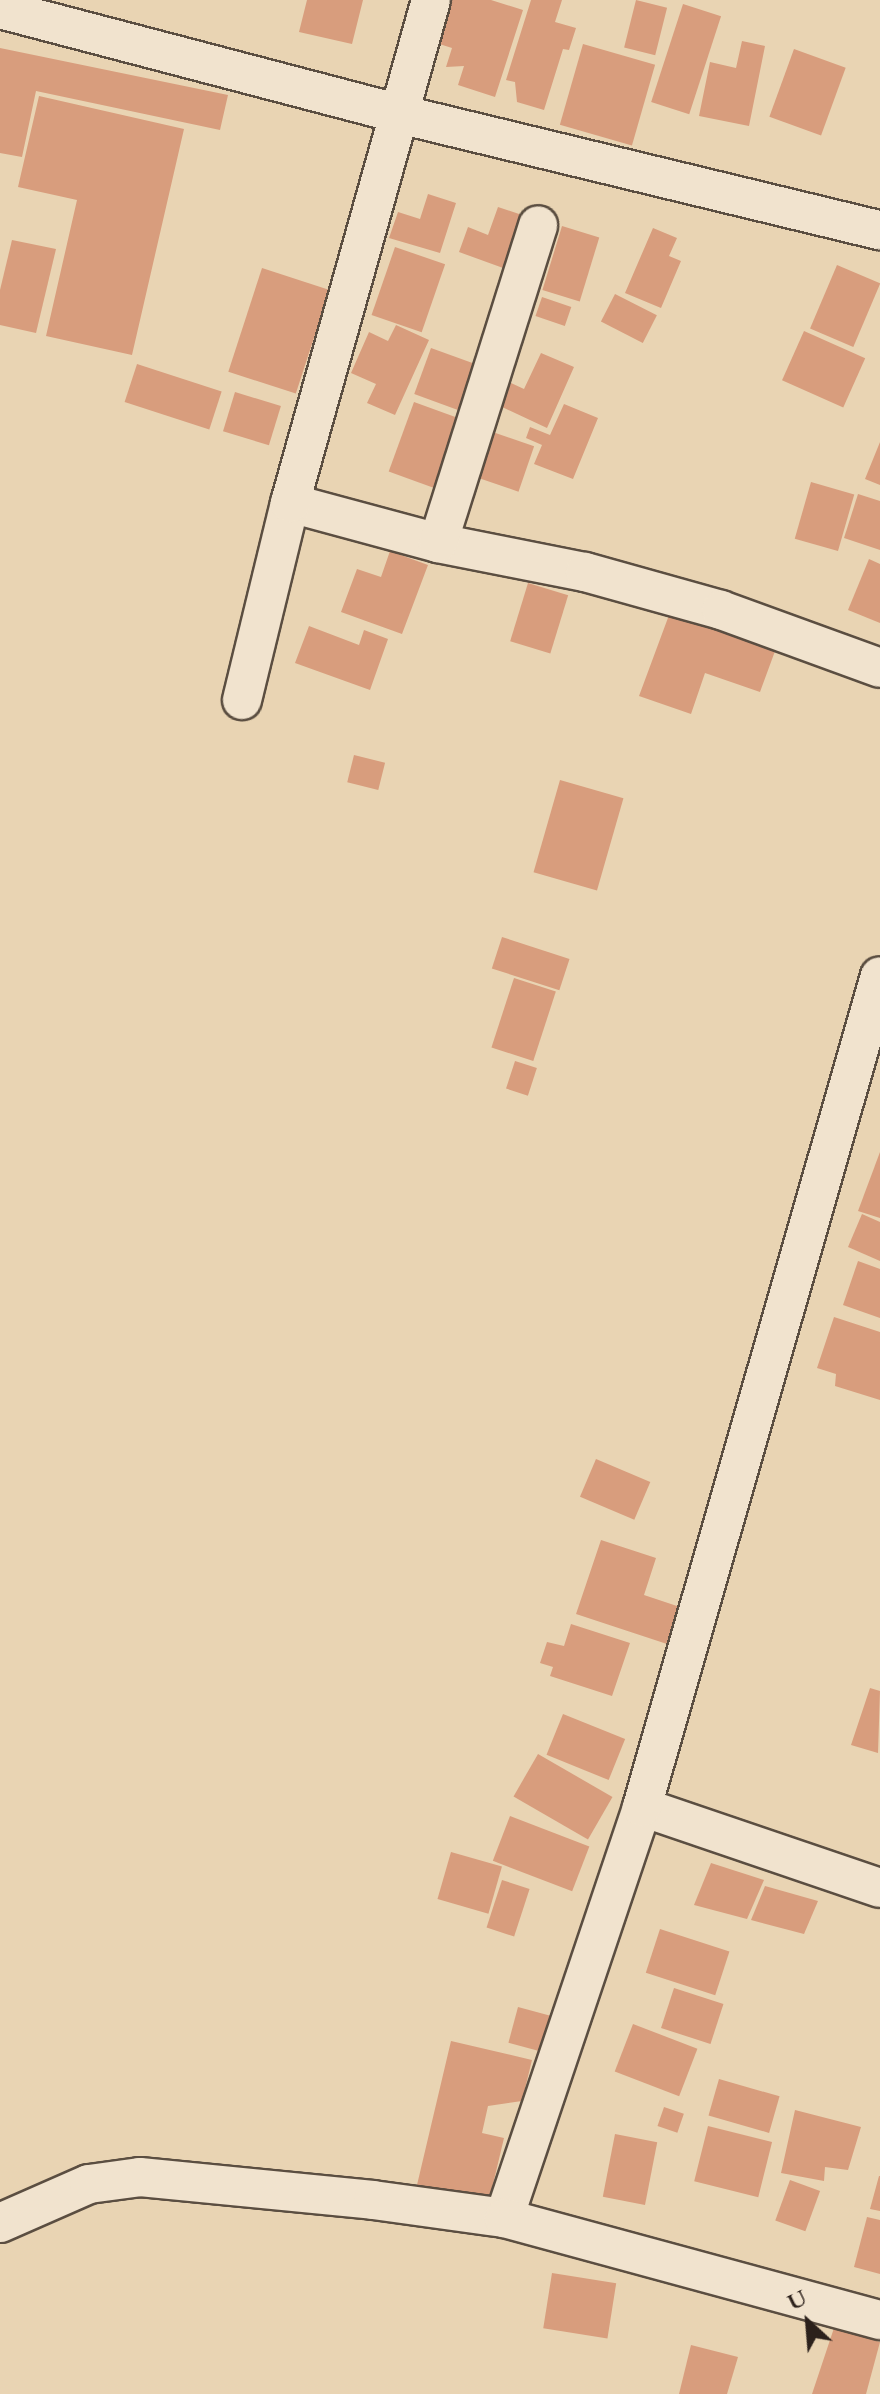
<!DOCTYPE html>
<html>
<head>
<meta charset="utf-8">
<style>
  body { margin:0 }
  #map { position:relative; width:880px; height:2394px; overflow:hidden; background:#e9d4b3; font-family:Cardo,serif }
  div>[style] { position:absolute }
  .building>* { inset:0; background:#d89d7d; transform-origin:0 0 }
  .roads { filter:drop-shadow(2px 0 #5b4e41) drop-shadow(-2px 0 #5b4e41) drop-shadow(0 2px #5b4e41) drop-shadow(0 -2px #5b4e41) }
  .minor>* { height:38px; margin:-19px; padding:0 19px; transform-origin:19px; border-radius:19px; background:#f1e3ce }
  span { translate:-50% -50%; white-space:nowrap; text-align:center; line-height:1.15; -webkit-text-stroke:6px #f1e3ce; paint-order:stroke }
  .north { position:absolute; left:768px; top:2282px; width:80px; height:80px; -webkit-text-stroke:6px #f1e3ce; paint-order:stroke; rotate:334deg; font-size:22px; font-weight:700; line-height:32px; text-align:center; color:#2c211b }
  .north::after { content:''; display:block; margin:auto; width:28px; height:36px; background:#2c211b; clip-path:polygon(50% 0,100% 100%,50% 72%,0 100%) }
</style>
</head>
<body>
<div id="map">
  <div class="building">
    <i style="clip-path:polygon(307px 0,363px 0,352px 44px,299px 32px)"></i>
    <i style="clip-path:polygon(446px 0,491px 0,523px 10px,495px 97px,458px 85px,464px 66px,446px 67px,452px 48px,433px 42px)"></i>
    <i style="clip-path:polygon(531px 0,562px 0,555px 22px,576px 28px,569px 50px,563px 49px,544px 110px,517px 102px,515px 82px,506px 80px)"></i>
    <i style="left:636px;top:0;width:32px;height:49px;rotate:14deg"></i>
    <i style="left:683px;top:4px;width:40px;height:103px;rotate:18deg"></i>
    <i style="clip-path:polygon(742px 41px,765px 46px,749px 126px,699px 116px,710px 62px,736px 68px)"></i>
    <i style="left:583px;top:44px;width:75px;height:84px;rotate:16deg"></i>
    <i style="clip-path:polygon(0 48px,228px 95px,220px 130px,36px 91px,22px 157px,0 153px)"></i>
    <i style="left:794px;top:49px;width:55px;height:72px;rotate:20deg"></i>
    <i style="clip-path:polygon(39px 96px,184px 129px,132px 355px,46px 336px,77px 200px,18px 187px)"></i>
    <i style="clip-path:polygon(428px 194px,456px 203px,440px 253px,389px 238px,398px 212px,420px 219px)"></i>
    <i style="clip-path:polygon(498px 207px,534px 219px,514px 272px,459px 252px,468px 227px,488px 235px)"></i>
    <i style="left:562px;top:226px;width:39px;height:67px;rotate:17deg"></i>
    <i style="clip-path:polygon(653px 228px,677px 238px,669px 256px,681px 261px,661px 308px,625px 293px)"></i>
    <i style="clip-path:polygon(12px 240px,56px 249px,36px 333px,0 325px,0 290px)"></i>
    <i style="left:395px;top:247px;width:53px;height:72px;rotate:19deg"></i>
    <i style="left:837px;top:265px;width:47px;height:69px;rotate:23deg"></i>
    <i style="left:262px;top:268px;width:71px;height:109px;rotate:18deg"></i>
    <i style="left:615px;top:294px;width:47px;height:31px;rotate:27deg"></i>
    <i style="left:542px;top:297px;width:31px;height:20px;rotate:19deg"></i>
    <i style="clip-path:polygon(396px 325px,429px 340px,395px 415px,367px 403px,376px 384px,351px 373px,369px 332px,388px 341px)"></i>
    <i style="left:804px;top:331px;width:67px;height:54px;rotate:24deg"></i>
    <i style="left:431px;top:348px;width:61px;height:49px;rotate:20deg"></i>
    <i style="clip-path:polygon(541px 353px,574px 367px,547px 428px,500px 406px,511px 383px,524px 389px)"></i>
    <i style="left:137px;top:364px;width:89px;height:40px;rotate:18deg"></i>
    <i style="left:235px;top:392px;width:48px;height:41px;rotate:17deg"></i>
    <i style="left:414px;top:402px;width:52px;height:74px;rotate:20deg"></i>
    <i style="clip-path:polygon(564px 404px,598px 418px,573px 479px,534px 464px,542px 445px,526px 438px,530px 427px,550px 435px)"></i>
    <i style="left:484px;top:429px;width:53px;height:48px;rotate:19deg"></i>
    <i style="clip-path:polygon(880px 442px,880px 485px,865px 479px)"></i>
    <i style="left:811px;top:482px;width:45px;height:59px;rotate:16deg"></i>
    <i style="clip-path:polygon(858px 494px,880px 501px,880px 550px,844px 538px)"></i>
    <i style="clip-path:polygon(390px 551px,428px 565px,402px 634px,341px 612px,357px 569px,381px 577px)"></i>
    <i style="clip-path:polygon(869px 559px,880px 564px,880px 623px,848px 610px)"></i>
    <i style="left:528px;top:583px;width:42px;height:61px;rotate:17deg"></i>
    <i style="clip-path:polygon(672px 607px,778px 643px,760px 692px,705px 673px,691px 714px,639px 696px)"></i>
    <i style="clip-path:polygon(309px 626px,359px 645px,364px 630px,388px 639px,370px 690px,295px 663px)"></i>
    <i style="left:354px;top:755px;width:32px;height:28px;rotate:14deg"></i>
    <i style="left:560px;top:780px;width:66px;height:96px;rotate:16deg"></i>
    <i style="left:502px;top:937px;width:71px;height:33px;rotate:18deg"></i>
    <i style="left:514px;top:978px;width:44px;height:73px;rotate:18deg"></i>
    <i style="left:515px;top:1061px;width:23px;height:29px;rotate:18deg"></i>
    <i style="clip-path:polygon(880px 1152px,880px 1218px,858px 1211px)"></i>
    <i style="clip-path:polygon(862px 1214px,880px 1222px,880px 1261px,848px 1247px)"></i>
    <i style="clip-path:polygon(858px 1261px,880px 1269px,880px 1318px,843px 1305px)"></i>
    <i style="clip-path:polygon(834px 1317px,880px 1332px,880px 1400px,835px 1386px,836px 1374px,817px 1368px)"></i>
    <i style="left:596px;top:1459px;width:59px;height:41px;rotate:23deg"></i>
    <i style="clip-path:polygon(601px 1540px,656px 1558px,644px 1595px,680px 1607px,667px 1644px,576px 1614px)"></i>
    <i style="clip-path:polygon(571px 1624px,630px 1643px,612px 1696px,550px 1676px,553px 1667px,540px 1663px,547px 1642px,564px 1646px)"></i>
    <i style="clip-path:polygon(870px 1688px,880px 1691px,878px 1753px,851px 1745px)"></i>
    <i style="left:563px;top:1714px;width:67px;height:44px;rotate:22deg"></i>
    <i style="left:538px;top:1754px;width:86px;height:49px;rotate:30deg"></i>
    <i style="left:510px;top:1816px;width:85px;height:48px;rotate:21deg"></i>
    <i style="left:451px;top:1852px;width:53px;height:49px;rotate:16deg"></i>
    <i style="clip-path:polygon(711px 1863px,764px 1880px,747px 1919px,694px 1905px)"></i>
    <i style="left:502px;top:1880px;width:29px;height:50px;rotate:18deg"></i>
    <i style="clip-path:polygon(765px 1886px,818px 1901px,804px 1934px,751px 1920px)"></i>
    <i style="left:660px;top:1929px;width:73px;height:46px;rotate:18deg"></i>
    <i style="left:674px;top:1988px;width:52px;height:42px;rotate:18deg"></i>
    <i style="left:518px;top:2007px;width:47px;height:37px;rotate:15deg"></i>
    <i style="left:633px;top:2024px;width:69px;height:51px;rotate:21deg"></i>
    <i style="clip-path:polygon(451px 2041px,532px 2060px,522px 2101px,488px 2106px,482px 2133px,504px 2138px,489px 2201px,417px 2185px)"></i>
    <i style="left:719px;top:2079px;width:63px;height:38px;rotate:16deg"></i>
    <i style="left:664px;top:2107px;width:21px;height:20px;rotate:19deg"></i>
    <i style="clip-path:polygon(795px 2110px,861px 2127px,848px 2170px,825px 2167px,824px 2181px,781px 2173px)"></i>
    <i style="left:708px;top:2126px;width:66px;height:57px;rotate:14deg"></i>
    <i style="left:615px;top:2134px;width:43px;height:64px;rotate:11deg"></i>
    <i style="clip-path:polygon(879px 2176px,880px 2176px,880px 2211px,870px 2209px)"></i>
    <i style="left:790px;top:2180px;width:32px;height:43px;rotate:20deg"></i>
    <i style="clip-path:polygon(867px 2217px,880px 2220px,880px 2274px,854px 2267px)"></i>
    <i style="left:552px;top:2273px;width:65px;height:56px;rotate:9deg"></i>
    <i style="clip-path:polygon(834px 2328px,880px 2342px,866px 2394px,812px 2394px)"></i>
    <i style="clip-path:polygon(691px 2345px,738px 2357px,727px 2394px,679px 2394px)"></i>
  </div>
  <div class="roads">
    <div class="minor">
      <i style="left:0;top:9px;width:413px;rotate:14.7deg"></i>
      <i style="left:399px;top:114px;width:495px;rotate:13.6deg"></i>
      <i style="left:290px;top:503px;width:153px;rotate:15.1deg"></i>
      <i style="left:438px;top:543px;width:150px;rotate:11.2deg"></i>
      <i style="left:585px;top:572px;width:141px;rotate:15.6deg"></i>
      <i style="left:721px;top:610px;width:169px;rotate:20deg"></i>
      <i style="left:438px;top:543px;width:333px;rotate:-72.5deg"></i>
      <i style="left:242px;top:700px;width:203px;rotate:-76.3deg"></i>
      <i style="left:290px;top:503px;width:522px;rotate:-74.34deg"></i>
      <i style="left:642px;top:1807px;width:251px;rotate:18.8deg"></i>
      <i style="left:504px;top:2218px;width:434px;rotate:-71.4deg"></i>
      <i style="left:642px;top:1807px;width:864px;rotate:-74.02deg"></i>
      <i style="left:0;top:2223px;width:97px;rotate:-23.7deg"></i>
      <i style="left:89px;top:2184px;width:51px;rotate:-7.8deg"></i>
      <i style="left:140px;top:2177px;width:234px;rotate:5.6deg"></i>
      <i style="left:373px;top:2200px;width:132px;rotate:7.8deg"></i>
      <i style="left:504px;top:2218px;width:390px;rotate:15.2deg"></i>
    </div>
  </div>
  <div class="north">U</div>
</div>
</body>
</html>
